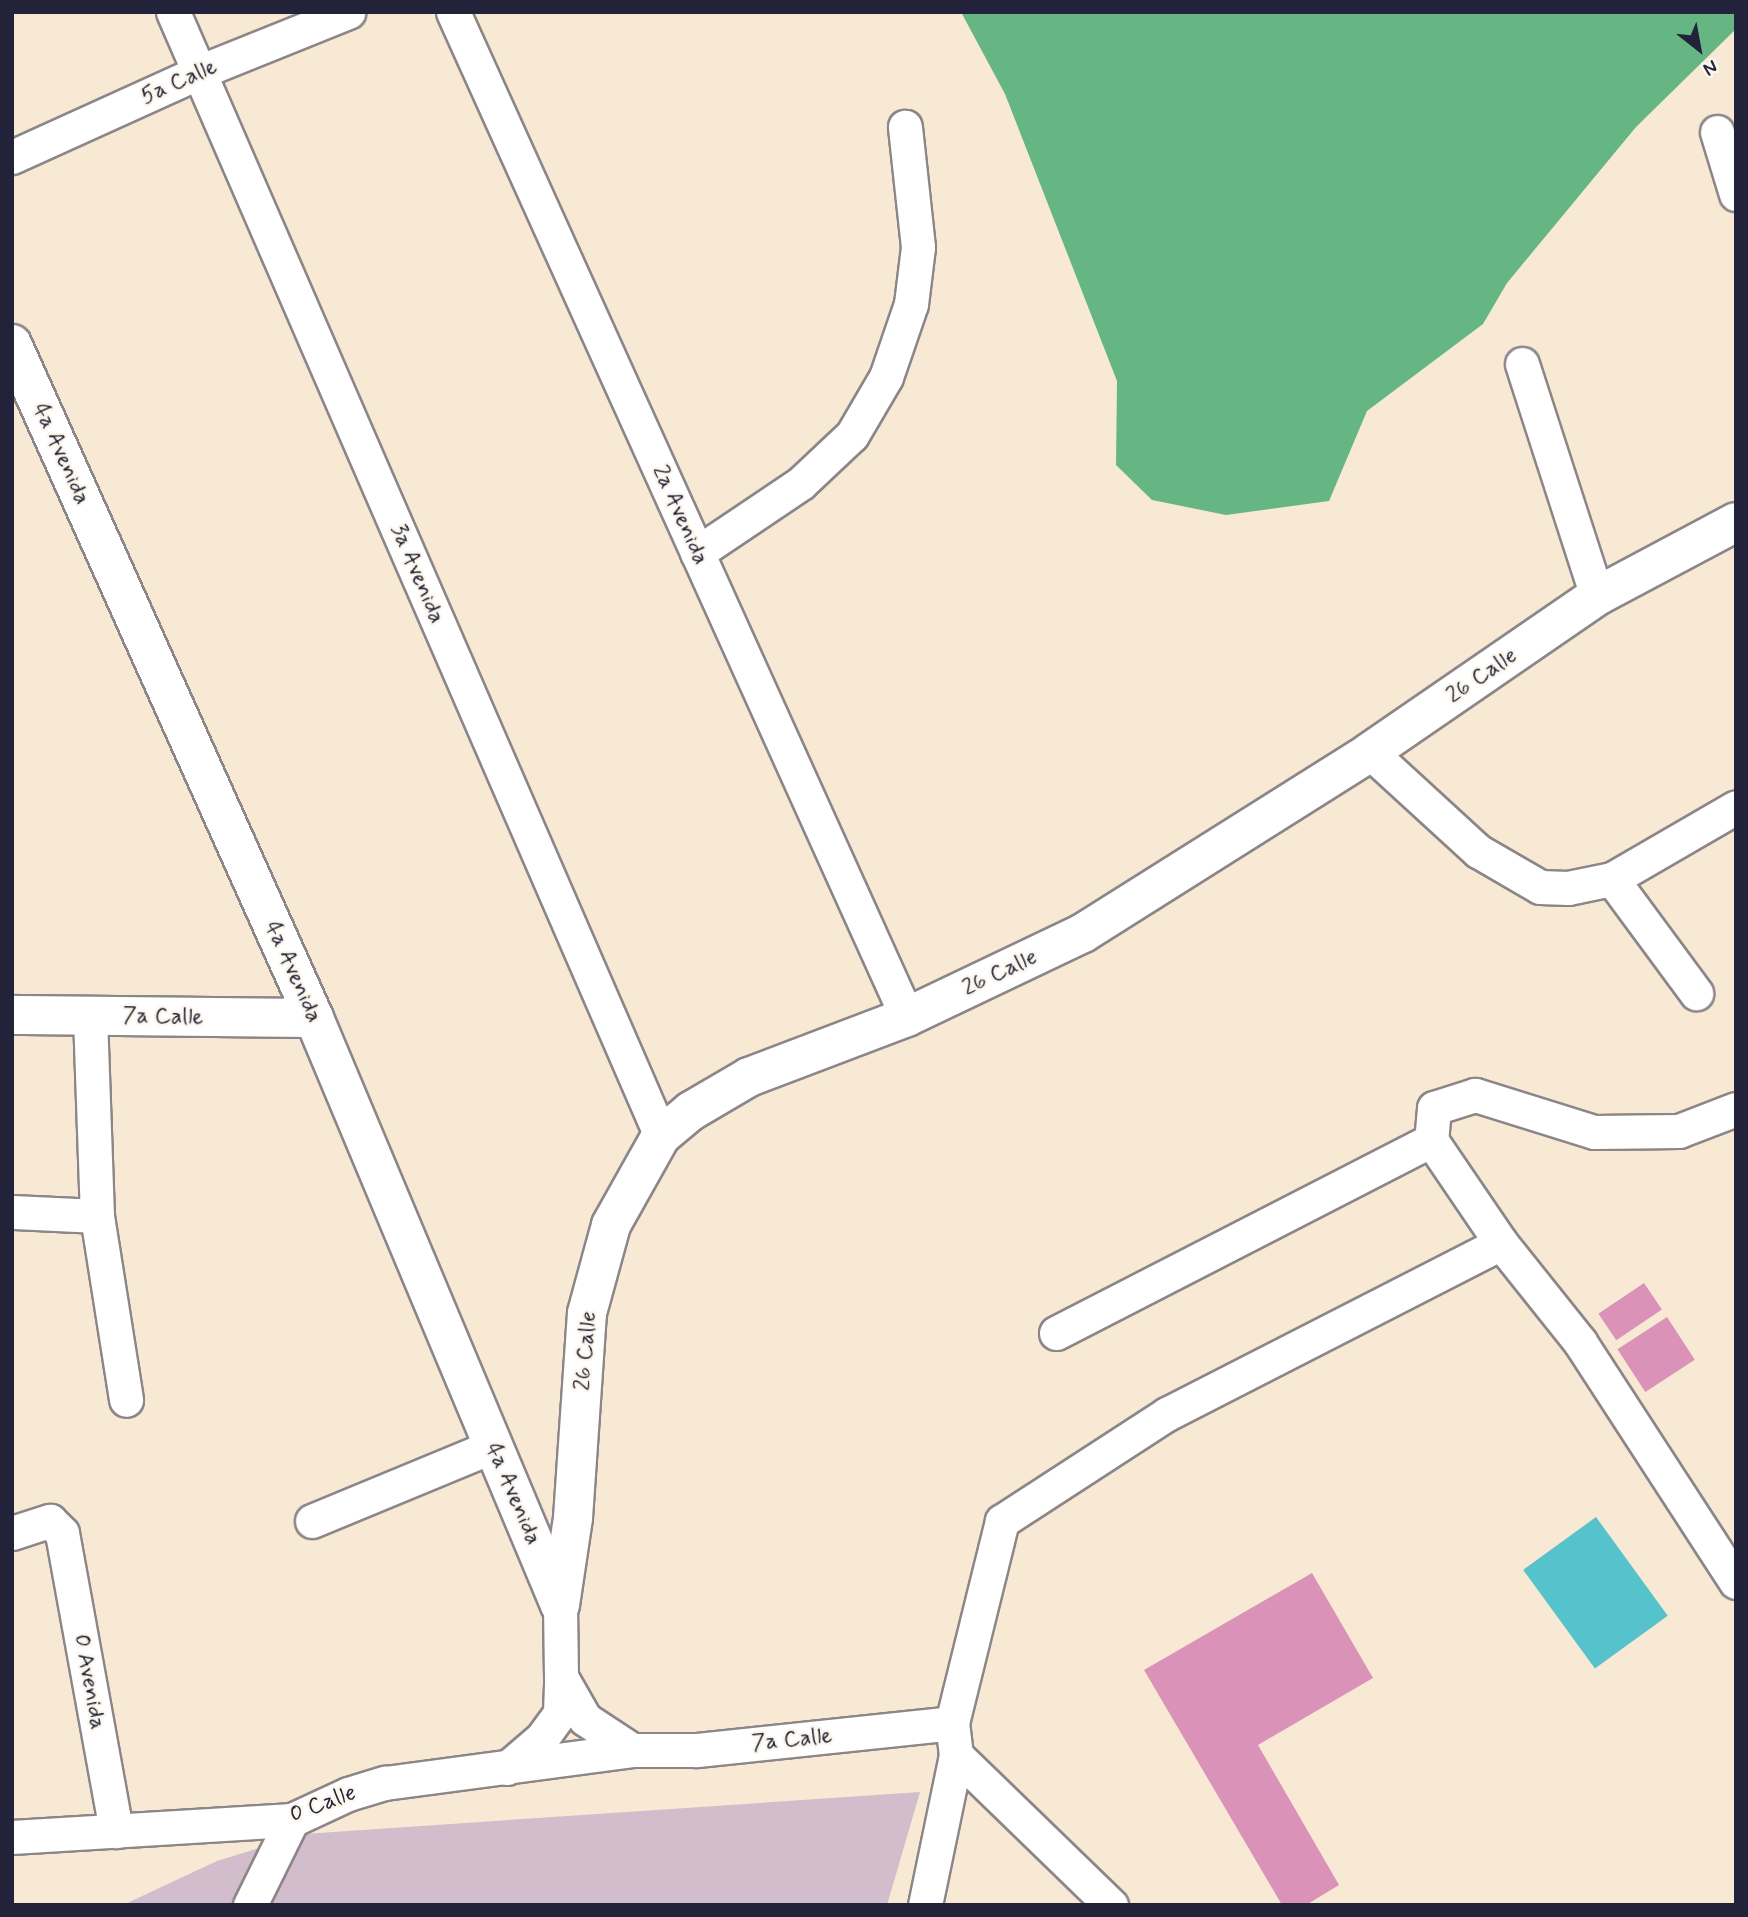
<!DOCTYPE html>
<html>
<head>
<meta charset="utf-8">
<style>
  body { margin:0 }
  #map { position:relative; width:1748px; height:1917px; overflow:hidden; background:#f7e9d4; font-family:Mynerve,sans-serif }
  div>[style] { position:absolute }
  .industrial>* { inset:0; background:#d1bdcb }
  .forest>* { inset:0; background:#65b683 }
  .water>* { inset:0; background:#55c2cc; transform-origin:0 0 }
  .building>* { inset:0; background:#db92b9; transform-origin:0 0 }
  .roads { filter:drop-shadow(2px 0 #8c8688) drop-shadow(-2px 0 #8c8688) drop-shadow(0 2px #8c8688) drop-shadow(0 -2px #8c8688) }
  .minor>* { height:33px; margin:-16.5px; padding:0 16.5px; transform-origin:16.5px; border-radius:16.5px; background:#fff }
  .tertiary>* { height:38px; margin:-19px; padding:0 19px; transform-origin:19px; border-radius:19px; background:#fff }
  span { translate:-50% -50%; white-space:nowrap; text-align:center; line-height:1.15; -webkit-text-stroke:5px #fbf7ec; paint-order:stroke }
  .street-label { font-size:23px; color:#22223b }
  .frame { position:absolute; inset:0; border:14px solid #22223b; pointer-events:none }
  .north { position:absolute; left:1664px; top:14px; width:70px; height:70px; -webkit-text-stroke:5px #fbf7ec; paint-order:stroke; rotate:149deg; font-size:19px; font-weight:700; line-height:28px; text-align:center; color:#22223b }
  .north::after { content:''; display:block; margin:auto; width:24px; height:32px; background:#22223b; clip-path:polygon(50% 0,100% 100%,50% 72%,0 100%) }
</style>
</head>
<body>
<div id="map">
  <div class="industrial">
    <i style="clip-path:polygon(920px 1792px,887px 1905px,123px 1905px,217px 1861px,304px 1834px)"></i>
  </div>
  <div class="forest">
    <i style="clip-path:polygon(961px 12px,1736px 12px,1736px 29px,1636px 127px,1507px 283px,1483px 324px,1367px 411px,1329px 501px,1226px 515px,1152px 500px,1116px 465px,1117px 381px,1005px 94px)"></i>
  </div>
  <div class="water">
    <i style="left:1596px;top:1517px;width:122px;height:90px;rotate:54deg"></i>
  </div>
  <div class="building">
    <i style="left:1644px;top:1283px;width:32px;height:55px;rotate:56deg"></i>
    <i style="left:1667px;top:1317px;width:51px;height:59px;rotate:57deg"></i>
    <i style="clip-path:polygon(1312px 1573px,1373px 1678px,1258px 1745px,1339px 1885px,1306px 1905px,1282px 1905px,1144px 1670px)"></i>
  </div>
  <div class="roads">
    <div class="minor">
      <i style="left:173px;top:12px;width:1225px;rotate:66.53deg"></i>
      <i style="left:453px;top:12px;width:1103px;rotate:65.69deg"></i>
      <i style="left:1717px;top:132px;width:65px;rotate:73deg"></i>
      <i style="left:12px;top:157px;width:205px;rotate:-24.4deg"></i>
      <i style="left:199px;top:72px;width:161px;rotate:-21.9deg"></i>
      <i style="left:1522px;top:364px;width:244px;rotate:72.1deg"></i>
      <i style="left:697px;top:553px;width:125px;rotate:-33.9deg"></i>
      <i style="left:801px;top:483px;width:70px;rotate:-43.3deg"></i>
      <i style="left:852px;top:435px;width:67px;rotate:-59.6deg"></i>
      <i style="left:886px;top:377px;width:77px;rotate:-71.1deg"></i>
      <i style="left:911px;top:304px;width:57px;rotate:-83deg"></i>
      <i style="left:918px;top:247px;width:121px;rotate:-96.2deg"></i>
      <i style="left:1370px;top:752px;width:147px;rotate:42.5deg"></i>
      <i style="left:1478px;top:851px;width:72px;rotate:30.1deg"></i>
      <i style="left:1540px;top:887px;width:28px;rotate:2deg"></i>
      <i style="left:1568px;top:888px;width:45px;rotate:-11.6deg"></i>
      <i style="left:1612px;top:879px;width:143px;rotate:-30.1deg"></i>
      <i style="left:1612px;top:879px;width:142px;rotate:53.6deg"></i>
      <i style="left:90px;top:1016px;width:200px;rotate:88deg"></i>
      <i style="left:97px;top:1216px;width:186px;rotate:81deg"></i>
      <i style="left:1736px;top:1109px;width:61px;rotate:158.9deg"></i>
      <i style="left:1679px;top:1131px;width:85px;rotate:179.3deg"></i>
      <i style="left:1594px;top:1132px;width:125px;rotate:-162.7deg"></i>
      <i style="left:1475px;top:1095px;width:43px;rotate:162.4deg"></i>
      <i style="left:1434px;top:1108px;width:32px;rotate:95deg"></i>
      <i style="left:1431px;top:1140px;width:125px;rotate:55.8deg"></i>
      <i style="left:1501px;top:1243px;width:127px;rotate:51.4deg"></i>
      <i style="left:1580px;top:1342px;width:286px;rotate:57deg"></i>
      <i style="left:12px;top:1212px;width:85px;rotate:2.7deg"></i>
      <i style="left:1056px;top:1333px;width:422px;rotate:-27.2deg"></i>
      <i style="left:312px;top:1521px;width:196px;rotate:-22.5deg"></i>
      <i style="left:12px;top:1533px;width:40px;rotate:-18deg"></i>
      <i style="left:50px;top:1521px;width:17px;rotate:45deg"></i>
      <i style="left:62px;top:1533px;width:303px;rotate:79.7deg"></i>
      <i style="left:560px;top:1605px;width:72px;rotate:89.2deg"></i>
      <i style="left:561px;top:1677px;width:48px;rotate:60.3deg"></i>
      <i style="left:585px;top:1719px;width:56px;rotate:33.4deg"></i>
      <i style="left:956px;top:1755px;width:216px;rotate:44.1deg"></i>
      <i style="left:507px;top:1768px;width:46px;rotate:-40.6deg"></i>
      <i style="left:542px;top:1738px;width:31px;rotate:-54deg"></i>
      <i style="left:560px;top:1713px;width:36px;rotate:-88deg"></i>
      <i style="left:12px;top:1837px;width:281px;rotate:-3.5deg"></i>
      <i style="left:292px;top:1820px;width:62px;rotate:-24.9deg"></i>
      <i style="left:348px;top:1794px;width:39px;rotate:-17deg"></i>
      <i style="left:385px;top:1783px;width:249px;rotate:-7.6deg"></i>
      <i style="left:632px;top:1750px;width:65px"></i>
      <i style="left:697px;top:1750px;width:256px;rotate:-6deg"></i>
      <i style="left:250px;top:1905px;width:95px;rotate:-63.7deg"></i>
      <i style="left:925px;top:1905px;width:153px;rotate:-78.3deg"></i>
      <i style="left:956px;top:1755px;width:32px;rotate:-97deg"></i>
      <i style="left:952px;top:1723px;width:208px;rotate:-76.1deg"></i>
      <i style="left:1002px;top:1521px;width:197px;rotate:-33deg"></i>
      <i style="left:1167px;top:1414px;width:375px;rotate:-27.1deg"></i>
    </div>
    <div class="tertiary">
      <i style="left:12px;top:344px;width:739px;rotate:65.86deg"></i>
      <i style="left:314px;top:1018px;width:636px;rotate:67.26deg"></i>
      <i style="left:12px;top:1015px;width:302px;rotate:0.6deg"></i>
      <i style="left:560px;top:1605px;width:88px;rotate:-81.5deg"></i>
      <i style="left:573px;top:1518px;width:205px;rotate:-86.1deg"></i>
      <i style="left:587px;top:1313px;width:91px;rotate:-74.7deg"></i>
      <i style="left:611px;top:1225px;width:102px;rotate:-60.7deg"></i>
      <i style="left:661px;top:1136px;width:39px;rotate:-40deg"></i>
      <i style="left:691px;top:1111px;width:67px;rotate:-30.4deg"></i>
      <i style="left:749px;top:1077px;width:169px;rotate:-20.8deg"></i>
      <i style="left:907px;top:1017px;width:195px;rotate:-25.5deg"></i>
      <i style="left:1083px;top:933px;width:339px;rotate:-32.2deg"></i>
      <i style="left:1370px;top:752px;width:275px;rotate:-34.5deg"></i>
      <i style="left:1597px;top:596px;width:157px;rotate:-28deg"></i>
    </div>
  </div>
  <div class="street-label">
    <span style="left:179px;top:82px;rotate:-24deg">5a Calle</span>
    <span style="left:61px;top:454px;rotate:66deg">4a Avenida</span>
    <span style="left:680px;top:515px;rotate:66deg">2a Avenida</span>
    <span style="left:417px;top:574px;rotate:67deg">3a Avenida</span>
    <span style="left:1482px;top:676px;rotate:-34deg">26 Calle</span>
    <span style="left:293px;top:972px;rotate:66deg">4a Avenida</span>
    <span style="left:1000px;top:973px;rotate:-25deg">26 Calle</span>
    <span style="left:163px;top:1017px;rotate:1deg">7a Calle</span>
    <span style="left:586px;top:1351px;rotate:-85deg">26 Calle</span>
    <span style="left:513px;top:1494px;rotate:67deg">4a Avenida</span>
    <span style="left:89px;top:1682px;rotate:80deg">0 Avenida</span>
    <span style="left:792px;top:1740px;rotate:-6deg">7a Calle</span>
    <span style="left:323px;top:1804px;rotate:-20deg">0 Calle</span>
  </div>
  <div class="frame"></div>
  <div class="north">N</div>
</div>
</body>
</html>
